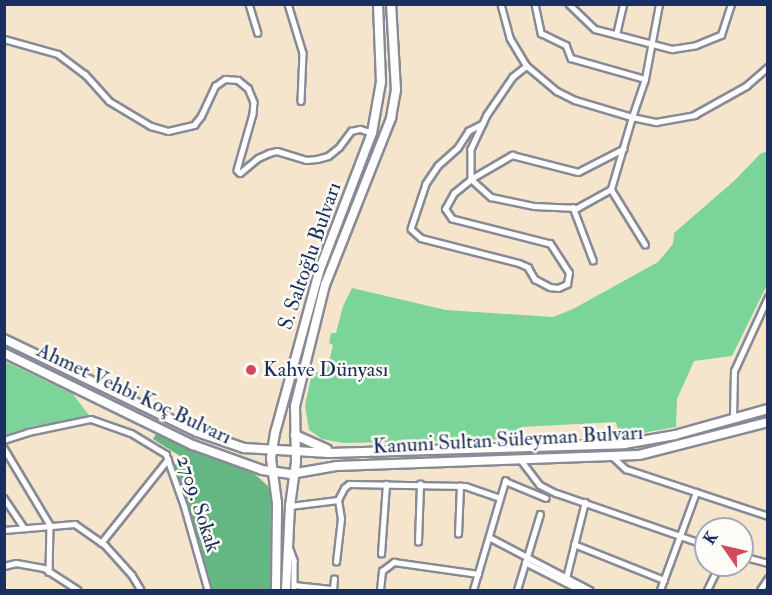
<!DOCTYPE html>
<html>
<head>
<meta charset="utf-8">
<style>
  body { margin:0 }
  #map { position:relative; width:772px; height:595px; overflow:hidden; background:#f5e5cd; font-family:"IM FELL Double Pica",serif }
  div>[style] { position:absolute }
  .green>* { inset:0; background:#7bd59b }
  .forest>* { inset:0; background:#64b683 }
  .roads { filter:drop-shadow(2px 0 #888a96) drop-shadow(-2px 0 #888a96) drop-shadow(0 2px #888a96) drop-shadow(0 -2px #888a96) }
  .minor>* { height:4.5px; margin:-2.25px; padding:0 2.25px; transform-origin:2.25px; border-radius:2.25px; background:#fff }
  .primary>* { height:8px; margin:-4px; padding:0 4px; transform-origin:4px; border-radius:4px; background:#fff }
  .dots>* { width:16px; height:16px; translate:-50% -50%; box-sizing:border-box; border:3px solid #fdfcf7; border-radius:50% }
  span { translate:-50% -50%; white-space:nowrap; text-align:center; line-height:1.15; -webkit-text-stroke:5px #fdfcf7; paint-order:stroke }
  .street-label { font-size:21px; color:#1b2f5e }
  .poi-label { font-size:21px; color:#1b2f5e }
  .left { translate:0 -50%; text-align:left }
  .frame { position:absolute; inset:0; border:6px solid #1b2f5e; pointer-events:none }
  .north { position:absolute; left:694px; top:517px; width:60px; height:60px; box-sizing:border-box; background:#fdfcf7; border:2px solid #a3aaba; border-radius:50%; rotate:304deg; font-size:16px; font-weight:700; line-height:24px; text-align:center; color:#1b2f5e }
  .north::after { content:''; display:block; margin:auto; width:21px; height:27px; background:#d1495b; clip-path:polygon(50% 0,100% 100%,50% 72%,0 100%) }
</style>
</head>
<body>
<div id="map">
  <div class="green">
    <i style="clip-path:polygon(767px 151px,767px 285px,732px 356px,694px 361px,677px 399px,676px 427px,620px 437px,616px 422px,522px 427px,522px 439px,343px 443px,322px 439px,309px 430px,305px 406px,312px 372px,326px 374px,333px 345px,329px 343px,331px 333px,336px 333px,343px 306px,352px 288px,446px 310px,553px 317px,573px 309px,658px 262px,673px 244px,674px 233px,734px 181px,760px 154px)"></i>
    <i style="clip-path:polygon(4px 361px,73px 394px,91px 418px,33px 426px,5px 435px)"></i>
  </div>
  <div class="forest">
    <i style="clip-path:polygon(158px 431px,181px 444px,250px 470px,268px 486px,271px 497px,270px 590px,210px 590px,174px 465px,184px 461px,183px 458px,153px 439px)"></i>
  </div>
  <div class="roads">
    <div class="minor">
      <i style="left:249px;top:4px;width:30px;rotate:73deg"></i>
      <i style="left:288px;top:4px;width:51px;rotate:73deg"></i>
      <i style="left:303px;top:53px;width:48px;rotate:92.4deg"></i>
      <i style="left:501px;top:4px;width:35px;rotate:75deg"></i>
      <i style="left:510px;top:38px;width:33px;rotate:59deg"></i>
      <i style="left:527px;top:66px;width:39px;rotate:40deg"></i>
      <i style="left:557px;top:91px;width:20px;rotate:27deg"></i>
      <i style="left:575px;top:100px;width:59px;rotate:16.6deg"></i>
      <i style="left:632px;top:117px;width:40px;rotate:-71.1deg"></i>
      <i style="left:645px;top:79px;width:76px;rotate:-79.4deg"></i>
      <i style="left:535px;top:4px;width:30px;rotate:78deg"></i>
      <i style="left:541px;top:33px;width:28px;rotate:26deg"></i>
      <i style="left:566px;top:45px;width:14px;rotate:69deg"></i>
      <i style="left:571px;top:58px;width:77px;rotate:15.8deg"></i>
      <i style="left:569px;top:4px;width:36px;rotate:44deg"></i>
      <i style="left:595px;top:29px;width:80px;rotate:14.6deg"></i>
      <i style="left:672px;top:49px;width:24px;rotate:-9deg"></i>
      <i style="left:696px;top:45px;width:27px;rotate:-22deg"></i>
      <i style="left:721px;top:35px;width:33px;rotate:-72deg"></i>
      <i style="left:616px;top:35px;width:32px;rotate:-77deg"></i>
      <i style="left:4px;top:39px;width:56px;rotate:15.5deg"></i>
      <i style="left:58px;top:54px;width:34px;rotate:37deg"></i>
      <i style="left:85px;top:74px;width:36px;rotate:48deg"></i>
      <i style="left:109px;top:101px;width:49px;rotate:30.8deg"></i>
      <i style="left:151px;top:126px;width:18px;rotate:16deg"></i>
      <i style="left:168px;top:131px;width:27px;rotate:-13deg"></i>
      <i style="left:194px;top:125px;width:11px;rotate:-52deg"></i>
      <i style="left:201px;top:116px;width:33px;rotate:-65deg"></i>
      <i style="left:215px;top:86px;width:12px;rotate:-35deg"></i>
      <i style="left:225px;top:79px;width:13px;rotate:4deg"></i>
      <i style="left:238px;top:80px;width:13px;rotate:39deg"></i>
      <i style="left:248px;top:88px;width:15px;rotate:67deg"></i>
      <i style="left:254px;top:102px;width:12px;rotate:95deg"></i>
      <i style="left:253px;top:114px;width:58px;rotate:105.9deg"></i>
      <i style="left:237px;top:170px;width:4px;rotate:45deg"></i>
      <i style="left:240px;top:173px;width:23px;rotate:-40deg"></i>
      <i style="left:258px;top:158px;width:12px;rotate:-24deg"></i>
      <i style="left:269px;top:153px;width:8px;rotate:-14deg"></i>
      <i style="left:277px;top:151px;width:30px;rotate:17deg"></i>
      <i style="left:306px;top:160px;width:11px;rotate:-5deg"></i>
      <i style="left:317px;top:159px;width:11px;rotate:-15deg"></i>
      <i style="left:328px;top:156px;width:14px;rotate:-39deg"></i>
      <i style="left:339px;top:147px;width:20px;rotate:-53deg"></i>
      <i style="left:351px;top:131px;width:9px;rotate:-13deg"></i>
      <i style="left:360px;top:129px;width:13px;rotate:18deg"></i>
      <i style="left:527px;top:66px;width:18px;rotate:142deg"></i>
      <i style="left:513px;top:77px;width:46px;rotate:124.4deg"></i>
      <i style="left:487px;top:115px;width:38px;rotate:115deg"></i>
      <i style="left:471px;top:149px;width:30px;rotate:90deg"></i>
      <i style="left:471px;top:179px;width:27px;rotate:42deg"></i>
      <i style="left:491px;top:197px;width:44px;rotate:11.8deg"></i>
      <i style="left:534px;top:206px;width:43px;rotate:2.7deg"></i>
      <i style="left:577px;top:208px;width:39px;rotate:-29deg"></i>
      <i style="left:611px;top:189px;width:75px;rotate:-73.7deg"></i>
      <i style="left:632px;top:117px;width:25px;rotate:12deg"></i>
      <i style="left:656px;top:122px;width:39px;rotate:-10deg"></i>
      <i style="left:694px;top:115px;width:60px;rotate:-29.1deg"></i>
      <i style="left:746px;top:86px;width:29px;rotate:-41deg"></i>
      <i style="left:483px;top:124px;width:16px;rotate:153deg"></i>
      <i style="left:469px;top:131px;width:20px;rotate:123deg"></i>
      <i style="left:458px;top:148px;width:27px;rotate:138deg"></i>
      <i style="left:438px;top:166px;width:22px;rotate:124deg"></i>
      <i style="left:426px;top:184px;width:47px;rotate:108.4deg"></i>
      <i style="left:411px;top:229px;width:13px;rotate:42deg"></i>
      <i style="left:421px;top:238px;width:101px;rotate:14.3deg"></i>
      <i style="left:519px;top:263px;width:10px;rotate:24deg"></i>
      <i style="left:528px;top:267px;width:14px;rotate:60deg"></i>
      <i style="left:535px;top:279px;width:17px;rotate:28deg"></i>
      <i style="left:550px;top:287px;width:8px;rotate:7deg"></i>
      <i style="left:558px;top:288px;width:10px;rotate:-24deg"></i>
      <i style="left:567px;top:284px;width:11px;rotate:-80deg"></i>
      <i style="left:569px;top:273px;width:35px;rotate:-123deg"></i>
      <i style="left:550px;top:244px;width:101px;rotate:-165.7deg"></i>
      <i style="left:452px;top:219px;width:12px;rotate:-125deg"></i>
      <i style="left:445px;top:209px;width:18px;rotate:-61deg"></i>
      <i style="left:454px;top:193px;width:22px;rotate:-39deg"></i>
      <i style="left:471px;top:179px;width:48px;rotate:-30.3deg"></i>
      <i style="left:512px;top:155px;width:68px;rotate:14.4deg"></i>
      <i style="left:578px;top:172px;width:51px;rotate:-27.1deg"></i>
      <i style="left:611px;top:189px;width:65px;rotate:58.3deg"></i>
      <i style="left:573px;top:207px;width:57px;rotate:69.3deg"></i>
      <i style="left:733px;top:418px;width:47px;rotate:-88.8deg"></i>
      <i style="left:734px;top:371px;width:81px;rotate:-65.3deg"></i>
      <i style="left:4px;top:440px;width:25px;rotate:-18deg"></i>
      <i style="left:28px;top:432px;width:64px;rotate:-11.7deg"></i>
      <i style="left:91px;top:419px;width:42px;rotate:19.3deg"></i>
      <i style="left:131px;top:433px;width:41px;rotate:31deg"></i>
      <i style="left:166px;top:454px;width:54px;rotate:70.6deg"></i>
      <i style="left:184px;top:505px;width:88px;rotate:74.2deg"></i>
      <i style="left:4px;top:448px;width:90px;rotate:59.1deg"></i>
      <i style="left:50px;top:525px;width:47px;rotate:91.2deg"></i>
      <i style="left:613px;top:457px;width:18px;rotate:43deg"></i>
      <i style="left:626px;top:469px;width:150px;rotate:18.3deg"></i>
      <i style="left:521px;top:460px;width:31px;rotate:53deg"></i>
      <i style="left:540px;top:485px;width:18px;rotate:27deg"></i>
      <i style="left:556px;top:493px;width:159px;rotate:19.1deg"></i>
      <i style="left:4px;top:498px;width:36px;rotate:56deg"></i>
      <i style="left:338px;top:500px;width:13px;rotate:-63deg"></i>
      <i style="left:344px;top:488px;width:6px;rotate:-39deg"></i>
      <i style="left:349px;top:484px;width:116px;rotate:1deg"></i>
      <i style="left:465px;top:486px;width:37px;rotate:19deg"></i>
      <i style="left:290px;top:506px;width:48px;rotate:-7.1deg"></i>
      <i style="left:4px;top:530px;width:71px;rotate:-4.8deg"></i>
      <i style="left:75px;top:524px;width:37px;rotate:35deg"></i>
      <i style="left:105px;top:545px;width:40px;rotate:48deg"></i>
      <i style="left:132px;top:575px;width:17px;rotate:59deg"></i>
      <i style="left:458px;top:534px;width:48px;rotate:-87.6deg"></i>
      <i style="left:489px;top:537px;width:114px;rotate:27.7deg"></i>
      <i style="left:418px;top:542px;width:58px;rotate:-88deg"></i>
      <i style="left:101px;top:543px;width:107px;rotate:-51.4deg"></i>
      <i style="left:574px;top:544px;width:97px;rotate:21.8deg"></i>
      <i style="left:290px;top:549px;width:12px;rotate:70deg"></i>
      <i style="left:294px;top:560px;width:30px;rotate:90deg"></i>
      <i style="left:381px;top:554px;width:70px;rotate:-85.9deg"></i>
      <i style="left:742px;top:556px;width:27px;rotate:15deg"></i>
      <i style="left:336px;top:562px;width:43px;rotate:-83.4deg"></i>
      <i style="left:341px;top:519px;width:19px;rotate:-99deg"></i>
      <i style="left:525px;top:562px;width:62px;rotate:27deg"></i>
      <i style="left:4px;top:566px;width:12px;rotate:-14deg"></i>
      <i style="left:16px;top:563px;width:28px;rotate:10deg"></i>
      <i style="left:44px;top:568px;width:40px;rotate:32.9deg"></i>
      <i style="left:566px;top:578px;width:78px;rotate:-76deg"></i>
      <i style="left:294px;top:585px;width:39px;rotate:6deg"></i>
      <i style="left:333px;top:590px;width:11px;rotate:-85deg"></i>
      <i style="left:380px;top:590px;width:19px;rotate:-84deg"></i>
      <i style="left:382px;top:571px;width:15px;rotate:-37deg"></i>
      <i style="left:394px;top:562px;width:85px;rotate:8.1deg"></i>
      <i style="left:473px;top:590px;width:114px;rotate:-73.6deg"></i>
      <i style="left:505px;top:481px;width:44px;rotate:22.5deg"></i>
      <i style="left:517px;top:590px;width:79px;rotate:-73.2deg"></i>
      <i style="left:660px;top:590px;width:104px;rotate:-69.8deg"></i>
      <i style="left:707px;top:590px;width:28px;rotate:-64deg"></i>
      <i style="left:760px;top:590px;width:14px;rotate:-56deg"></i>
    </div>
    <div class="primary">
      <i style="left:4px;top:339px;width:214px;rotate:25.7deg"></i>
      <i style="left:197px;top:432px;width:50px;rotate:18.8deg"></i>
      <i style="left:244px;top:448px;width:85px;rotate:3.4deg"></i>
      <i style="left:329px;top:453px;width:295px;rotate:-1.7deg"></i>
      <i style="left:624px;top:444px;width:52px;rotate:-10deg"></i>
      <i style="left:675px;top:435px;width:97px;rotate:-15.6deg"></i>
      <i style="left:4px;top:353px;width:210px;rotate:26deg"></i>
      <i style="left:193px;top:445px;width:73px;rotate:19.9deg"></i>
      <i style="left:262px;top:470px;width:29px;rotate:8deg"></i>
      <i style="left:291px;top:474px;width:47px;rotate:-9.9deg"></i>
      <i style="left:337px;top:466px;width:302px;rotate:-2.1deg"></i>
      <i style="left:639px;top:455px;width:133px;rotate:-14.3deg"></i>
      <i style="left:295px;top:435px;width:35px;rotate:24deg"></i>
      <i style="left:276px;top:590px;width:87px;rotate:-89.3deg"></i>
      <i style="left:277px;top:503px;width:45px;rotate:-97.6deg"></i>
      <i style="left:271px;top:458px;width:25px;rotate:-81deg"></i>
      <i style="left:275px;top:433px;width:170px;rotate:-74.7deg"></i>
      <i style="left:320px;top:269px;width:146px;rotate:-69.1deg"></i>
      <i style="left:372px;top:133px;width:52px;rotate:-80deg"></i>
      <i style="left:381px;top:82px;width:78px;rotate:-92.2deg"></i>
      <i style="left:286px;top:590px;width:84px;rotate:-87.3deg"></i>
      <i style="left:290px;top:506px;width:44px;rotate:-82.2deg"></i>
      <i style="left:296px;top:462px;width:56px;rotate:-91deg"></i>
      <i style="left:295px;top:406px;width:125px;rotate:-76.1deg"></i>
      <i style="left:325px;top:285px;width:180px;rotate:-68.4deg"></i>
      <i style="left:391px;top:118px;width:28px;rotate:-80deg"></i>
      <i style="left:396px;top:90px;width:86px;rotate:-93.3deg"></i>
    </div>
  </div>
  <div class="dots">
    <i style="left:251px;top:370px;background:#d1495b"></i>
  </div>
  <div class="street-label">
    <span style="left:310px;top:256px;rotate:-71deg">S. Saltoğlu Bulvarı</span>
    <span style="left:134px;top:394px;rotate:25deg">Ahmet Vehbi Koç Bulvarı</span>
    <span style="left:508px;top:440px;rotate:-3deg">Kanuni Sultan Süleyman Bulvarı</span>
    <span style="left:198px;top:504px;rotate:72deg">2709. Sokak</span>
  </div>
  <div class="poi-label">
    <span class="left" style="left:263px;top:370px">Kahve Dünyası</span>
  </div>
  <div class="frame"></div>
  <div class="north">K</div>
</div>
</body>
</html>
